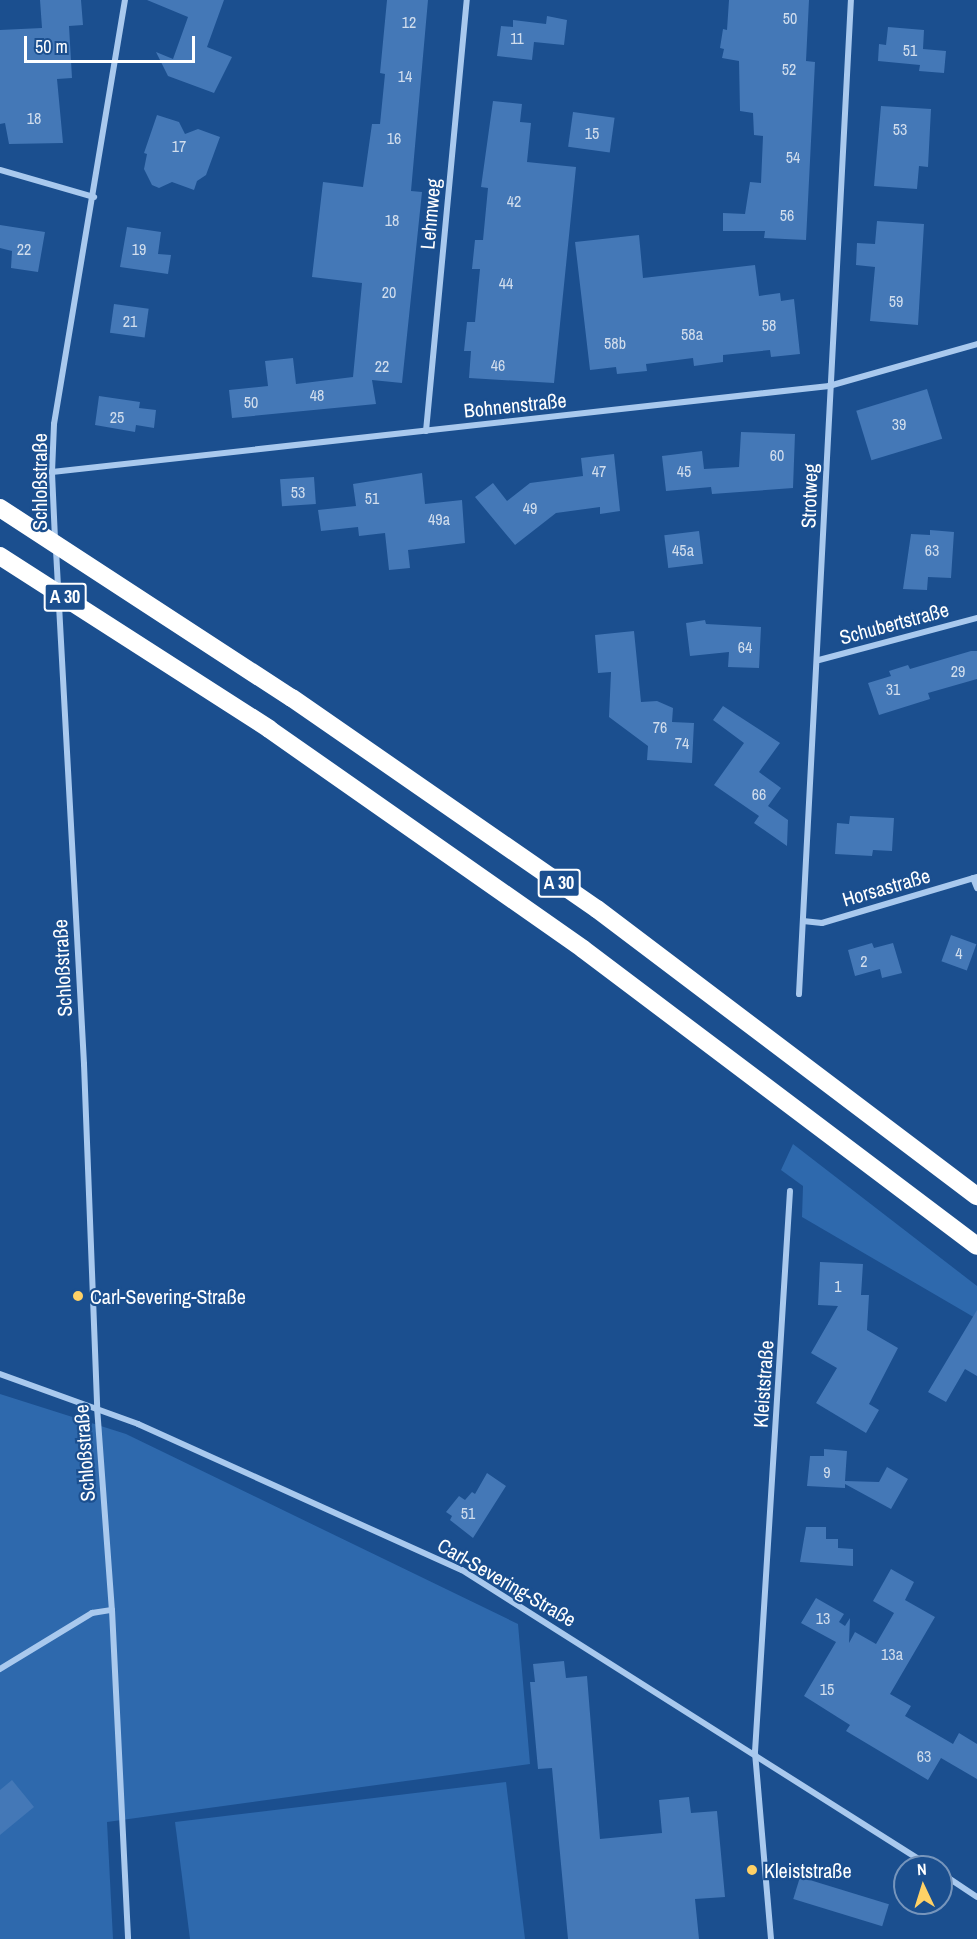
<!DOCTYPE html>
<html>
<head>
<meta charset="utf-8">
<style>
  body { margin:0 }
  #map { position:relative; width:977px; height:1939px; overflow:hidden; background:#1b4f8f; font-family:"Archivo Narrow",sans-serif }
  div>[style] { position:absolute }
  .green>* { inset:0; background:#2e69ad }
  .building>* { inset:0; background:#4478b7; transform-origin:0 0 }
  .minor>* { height:6px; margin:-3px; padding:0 3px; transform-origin:3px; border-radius:3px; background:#a9c9ee }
  .motorway>* { height:18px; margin:-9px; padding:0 9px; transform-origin:9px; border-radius:9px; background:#fff }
  .dots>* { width:16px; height:16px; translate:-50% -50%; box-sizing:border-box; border:3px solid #1b4f8f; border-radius:50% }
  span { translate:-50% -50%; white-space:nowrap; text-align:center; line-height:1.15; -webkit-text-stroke:4.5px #1b4f8f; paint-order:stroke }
  .number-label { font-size:16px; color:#d0dded }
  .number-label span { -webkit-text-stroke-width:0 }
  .shield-label span { padding:2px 4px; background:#1b4f8f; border:2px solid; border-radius:4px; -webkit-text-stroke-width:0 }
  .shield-label { font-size:18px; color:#fff; font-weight:700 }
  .street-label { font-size:20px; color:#fff }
  .poi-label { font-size:20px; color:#fff }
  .left { translate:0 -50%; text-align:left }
  .north { position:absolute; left:893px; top:1855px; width:60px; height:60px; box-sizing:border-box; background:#1b4f8f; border:2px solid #7695bc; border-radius:50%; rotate:356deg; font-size:16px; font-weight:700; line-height:24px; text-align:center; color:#fff }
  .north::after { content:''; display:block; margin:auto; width:21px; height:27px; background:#ffd166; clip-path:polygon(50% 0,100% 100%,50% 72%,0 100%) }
  .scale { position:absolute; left:24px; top:36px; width:171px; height:27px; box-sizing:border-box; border:3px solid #fff; border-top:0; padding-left:8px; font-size:18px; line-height:21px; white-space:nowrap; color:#fff; -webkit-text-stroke:4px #1b4f8f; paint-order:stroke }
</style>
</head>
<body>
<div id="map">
  <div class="green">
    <i style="clip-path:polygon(793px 1144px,977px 1286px,977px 1319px,802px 1217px,803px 1186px,781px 1170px)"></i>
    <i style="clip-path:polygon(0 1394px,126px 1434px,518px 1624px,530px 1764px,107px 1822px,113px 1939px,0 1939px)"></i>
    <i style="clip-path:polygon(506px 1782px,525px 1939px,190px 1939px,175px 1822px)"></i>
  </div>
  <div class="building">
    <i style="clip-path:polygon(40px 0,81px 0,83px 25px,69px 26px,72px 78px,57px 79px,63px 143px,9px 144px,5px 123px,0 124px,0 30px,42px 28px)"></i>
    <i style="clip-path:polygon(147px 0,224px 0,207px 47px,232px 57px,214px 93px,168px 76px,156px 52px,173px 59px,188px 17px)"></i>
    <i style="clip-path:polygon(387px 0,428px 0,411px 191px,422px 192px,402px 383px,372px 380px,376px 404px,232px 418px,229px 390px,268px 386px,265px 361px,293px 358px,296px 384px,353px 377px,362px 283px,312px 277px,323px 182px,363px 187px,372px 124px,380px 124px,385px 74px,380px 73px)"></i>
    <i style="clip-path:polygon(729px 0,809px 0,806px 61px,815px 62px,806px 240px,764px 238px,765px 231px,723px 231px,723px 213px,745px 214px,750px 182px,761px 183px,763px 136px,754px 135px,753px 113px,740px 111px,739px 61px,722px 58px,724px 49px,720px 48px,723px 29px,727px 30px)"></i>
    <i style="clip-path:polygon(547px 16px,567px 20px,564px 45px,534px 42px,532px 60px,497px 56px,501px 26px,513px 27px,513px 20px,546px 24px)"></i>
    <i style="clip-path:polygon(888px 27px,924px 30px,923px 49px,946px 51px,944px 73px,919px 71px,920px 65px,878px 61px,879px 44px,886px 45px)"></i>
    <i style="clip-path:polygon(493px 101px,522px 104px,520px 122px,531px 123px,527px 162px,576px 167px,554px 383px,469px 378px,471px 351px,464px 351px,467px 322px,475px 322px,480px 269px,472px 269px,475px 240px,483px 240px,488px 188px,481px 187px)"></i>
    <i style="clip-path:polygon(881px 106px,931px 109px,928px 167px,919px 166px,917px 189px,874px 186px)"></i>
    <i style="left:573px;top:112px;width:42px;height:35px;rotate:8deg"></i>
    <i style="clip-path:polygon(157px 115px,179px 122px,185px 134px,198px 129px,220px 137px,206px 175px,197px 181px,194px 190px,172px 182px,159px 188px,152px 185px,144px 169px,147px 154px,144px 153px)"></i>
    <i style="clip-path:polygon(877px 221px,924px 224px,918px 325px,870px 321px,875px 267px,856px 265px,857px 243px,875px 244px)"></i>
    <i style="clip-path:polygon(0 225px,45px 232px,38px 272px,11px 268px,12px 251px,0 248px)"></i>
    <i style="clip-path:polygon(127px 227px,161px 232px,158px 254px,171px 255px,168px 274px,120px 267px)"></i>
    <i style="clip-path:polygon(639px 235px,643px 278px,755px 265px,759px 296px,780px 293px,781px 301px,794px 299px,800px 354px,771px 357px,770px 350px,723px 355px,723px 362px,694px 366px,693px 358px,646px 364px,647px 371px,617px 374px,616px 367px,590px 370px,575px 242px)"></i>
    <i style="left:114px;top:304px;width:35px;height:29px;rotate:8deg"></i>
    <i style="left:927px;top:389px;width:52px;height:74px;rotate:73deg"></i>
    <i style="clip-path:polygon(99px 396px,140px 402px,139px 408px,156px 410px,154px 428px,136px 425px,135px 432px,95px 425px)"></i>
    <i style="clip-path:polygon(741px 432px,795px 434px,793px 488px,712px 494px,711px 487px,666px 491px,662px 456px,702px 451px,704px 469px,739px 467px)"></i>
    <i style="clip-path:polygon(614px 454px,620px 511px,600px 514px,600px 507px,556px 513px,515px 545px,475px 497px,493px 483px,507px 501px,530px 483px,583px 476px,581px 458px)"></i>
    <i style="clip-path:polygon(422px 473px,425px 504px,462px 500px,465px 543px,408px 550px,410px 568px,389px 570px,385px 533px,359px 536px,358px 527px,321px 531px,318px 510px,356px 506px,353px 484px)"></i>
    <i style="left:314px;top:477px;width:27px;height:34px;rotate:86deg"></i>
    <i style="clip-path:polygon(930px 530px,954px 532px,951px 578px,928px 577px,927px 590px,903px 589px,911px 534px,930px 535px)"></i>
    <i style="left:699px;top:531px;width:33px;height:35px;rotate:83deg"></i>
    <i style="clip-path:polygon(705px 620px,706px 624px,761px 627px,759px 668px,728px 667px,729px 652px,690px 656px,686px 623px)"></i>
    <i style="clip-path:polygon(634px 631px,641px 702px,657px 701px,673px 708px,672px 722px,694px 723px,692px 763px,647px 760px,648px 746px,609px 717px,611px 672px,598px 673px,595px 635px)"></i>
    <i style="clip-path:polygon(971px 651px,977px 651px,977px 679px,928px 693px,930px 699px,879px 715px,868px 683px,891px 676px,889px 671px,908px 665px,910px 669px)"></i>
    <i style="clip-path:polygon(723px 706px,780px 743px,759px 772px,781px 788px,768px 806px,788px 820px,787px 846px,754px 823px,759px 816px,714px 785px,744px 743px,713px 720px)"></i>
    <i style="clip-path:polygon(850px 816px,894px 818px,892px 851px,873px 850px,872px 856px,835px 854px,837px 823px,849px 824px)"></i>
    <i style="left:951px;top:935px;width:27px;height:28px;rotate:20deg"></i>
    <i style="clip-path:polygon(872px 943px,874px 948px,893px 943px,902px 973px,882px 978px,880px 969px,855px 976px,848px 950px)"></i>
    <i style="clip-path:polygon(820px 1262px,863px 1264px,861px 1295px,869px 1295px,867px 1330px,898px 1348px,869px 1404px,879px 1410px,866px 1433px,816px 1403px,837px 1368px,811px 1353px,838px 1306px,818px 1305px)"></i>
    <i style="clip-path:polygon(977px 1310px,977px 1376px,965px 1369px,946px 1402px,928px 1392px)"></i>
    <i style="clip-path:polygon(824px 1449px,847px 1451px,845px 1481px,879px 1482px,887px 1467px,908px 1479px,891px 1509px,845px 1484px,845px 1488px,807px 1486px,810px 1456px,824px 1456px)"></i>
    <i style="clip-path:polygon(487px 1473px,506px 1486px,473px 1538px,450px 1520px,452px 1516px,446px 1512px,459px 1496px,465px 1500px,472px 1492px,475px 1494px)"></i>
    <i style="clip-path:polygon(806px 1527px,826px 1527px,826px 1539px,838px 1539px,838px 1548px,853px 1549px,853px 1566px,800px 1562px)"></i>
    <i style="clip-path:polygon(891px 1569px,914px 1582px,905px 1600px,935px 1617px,890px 1694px,911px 1706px,905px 1716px,953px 1744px,959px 1733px,977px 1744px,977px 1779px,941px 1758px,928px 1780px,846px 1731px,850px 1725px,804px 1696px,836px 1642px,801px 1623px,816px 1598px,844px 1614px,839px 1622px,845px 1626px,850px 1618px,849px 1643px,855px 1632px,876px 1644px,894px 1613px,873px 1601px)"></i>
    <i style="clip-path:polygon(564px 1661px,566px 1678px,587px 1676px,600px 1839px,662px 1833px,659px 1800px,689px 1797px,691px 1813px,717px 1811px,725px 1897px,695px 1899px,699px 1939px,568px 1939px,552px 1768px,538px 1769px,530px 1682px,535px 1682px,533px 1664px)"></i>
    <i style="clip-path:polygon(12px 1780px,34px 1807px,0 1835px,0 1790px)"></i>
    <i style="left:800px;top:1877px;width:93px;height:23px;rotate:17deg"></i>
  </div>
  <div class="minor">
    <i style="left:0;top:170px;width:98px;rotate:16deg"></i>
    <i style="left:426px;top:431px;width:433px;rotate:-84.6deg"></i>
    <i style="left:52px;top:472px;width:782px;rotate:-6.32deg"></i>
    <i style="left:829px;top:386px;width:154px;rotate:-15.8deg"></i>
    <i style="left:55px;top:539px;width:67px;rotate:-92.6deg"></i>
    <i style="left:52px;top:472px;width:48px;rotate:-87.6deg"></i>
    <i style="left:54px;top:424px;width:430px;rotate:-80.5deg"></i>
    <i style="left:56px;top:550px;width:515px;rotate:86.88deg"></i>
    <i style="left:84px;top:1064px;width:343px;rotate:87.8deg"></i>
    <i style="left:97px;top:1407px;width:204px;rotate:85.8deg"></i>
    <i style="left:112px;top:1610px;width:329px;rotate:87.2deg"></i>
    <i style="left:819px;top:660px;width:163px;rotate:-14.9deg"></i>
    <i style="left:973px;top:878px;width:11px;rotate:68deg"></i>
    <i style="left:803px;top:921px;width:19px;rotate:6deg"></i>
    <i style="left:822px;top:923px;width:162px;rotate:-16.5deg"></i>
    <i style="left:799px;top:994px;width:995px;rotate:-87.01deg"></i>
    <i style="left:0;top:1374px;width:147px;rotate:19.9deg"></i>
    <i style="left:138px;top:1424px;width:355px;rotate:24.3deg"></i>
    <i style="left:462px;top:1570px;width:555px;rotate:32.34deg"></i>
    <i style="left:0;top:1669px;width:108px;rotate:-31.3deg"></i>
    <i style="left:92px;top:1613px;width:20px;rotate:-9deg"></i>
    <i style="left:941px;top:1873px;width:43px;rotate:33.7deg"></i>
    <i style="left:771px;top:1939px;width:188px;rotate:-94.9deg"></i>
    <i style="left:755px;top:1752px;width:562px;rotate:-86.43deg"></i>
  </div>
  <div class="motorway">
    <i style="left:0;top:508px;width:348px;rotate:33.1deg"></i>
    <i style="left:292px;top:698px;width:371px;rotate:34.7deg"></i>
    <i style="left:597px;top:909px;width:476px;rotate:37.1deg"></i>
    <i style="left:0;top:556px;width:320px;rotate:32.7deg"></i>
    <i style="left:269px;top:729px;width:383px;rotate:35deg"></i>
    <i style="left:583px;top:949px;width:493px;rotate:37deg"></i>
  </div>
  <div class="dots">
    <i style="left:78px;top:1296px;background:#ffd166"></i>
    <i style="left:752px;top:1870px;background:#ffd166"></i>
  </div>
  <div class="number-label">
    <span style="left:790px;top:18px">50</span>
    <span style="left:409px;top:22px">12</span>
    <span style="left:517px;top:38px">11</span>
    <span style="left:910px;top:50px">51</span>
    <span style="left:789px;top:69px">52</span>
    <span style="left:405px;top:76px">14</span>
    <span style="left:34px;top:118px">18</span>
    <span style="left:900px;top:129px">53</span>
    <span style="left:592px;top:133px">15</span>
    <span style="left:394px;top:138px">16</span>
    <span style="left:179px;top:146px">17</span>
    <span style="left:793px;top:157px">54</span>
    <span style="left:514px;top:201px">42</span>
    <span style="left:787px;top:215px">56</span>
    <span style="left:392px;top:220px">18</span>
    <span style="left:24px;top:249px">22</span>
    <span style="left:139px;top:249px">19</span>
    <span style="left:506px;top:283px">44</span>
    <span style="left:389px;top:292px">20</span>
    <span style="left:896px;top:301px">59</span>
    <span style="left:130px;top:321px">21</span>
    <span style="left:769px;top:325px">58</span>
    <span style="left:692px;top:334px">58a</span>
    <span style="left:615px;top:343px">58b</span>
    <span style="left:498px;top:365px">46</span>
    <span style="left:382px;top:366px">22</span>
    <span style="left:317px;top:395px">48</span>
    <span style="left:251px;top:402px">50</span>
    <span style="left:117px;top:417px">25</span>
    <span style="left:899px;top:424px">39</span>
    <span style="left:777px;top:455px">60</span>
    <span style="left:599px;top:471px">47</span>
    <span style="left:684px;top:471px">45</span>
    <span style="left:298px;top:492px">53</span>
    <span style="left:372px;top:498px">51</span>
    <span style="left:530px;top:508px">49</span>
    <span style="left:439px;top:519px">49a</span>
    <span style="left:683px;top:550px">45a</span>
    <span style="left:932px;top:550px">63</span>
    <span style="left:745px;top:647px">64</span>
    <span style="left:958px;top:671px">29</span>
    <span style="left:893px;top:689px">31</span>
    <span style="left:660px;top:727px">76</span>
    <span style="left:682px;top:743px">74</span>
    <span style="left:759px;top:794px">66</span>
    <span style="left:959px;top:953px">4</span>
    <span style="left:864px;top:961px">2</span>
    <span style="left:838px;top:1286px">1</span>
    <span style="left:827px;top:1472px">9</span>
    <span style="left:468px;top:1513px">51</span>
    <span style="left:823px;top:1618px">13</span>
    <span style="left:892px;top:1654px">13a</span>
    <span style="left:827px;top:1689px">15</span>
    <span style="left:924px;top:1756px">63</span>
  </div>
  <div class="shield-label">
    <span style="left:65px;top:597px">A 30</span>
    <span style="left:559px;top:883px">A 30</span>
  </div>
  <div class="street-label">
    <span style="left:430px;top:214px;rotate:-85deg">Lehmweg</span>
    <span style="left:515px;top:405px;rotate:-6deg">Bohnenstraße</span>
    <span style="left:39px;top:482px;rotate:-90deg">Schloßstraße</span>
    <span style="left:809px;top:496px;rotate:-88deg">Strotweg</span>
    <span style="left:894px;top:623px;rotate:-15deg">Schubertstraße</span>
    <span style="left:886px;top:887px;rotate:-16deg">Horsastraße</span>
    <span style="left:62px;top:968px;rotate:-93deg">Schloßstraße</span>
    <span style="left:763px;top:1384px;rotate:-86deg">Kleiststraße</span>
    <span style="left:84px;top:1453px;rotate:-94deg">Schloßstraße</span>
    <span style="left:507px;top:1582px;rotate:30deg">Carl-Severing-Straße</span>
  </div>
  <div class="poi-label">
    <span class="left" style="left:90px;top:1296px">Carl-Severing-Straße</span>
    <span class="left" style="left:764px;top:1870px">Kleiststraße</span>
  </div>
  <div class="north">N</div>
  <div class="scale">50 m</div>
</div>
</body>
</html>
